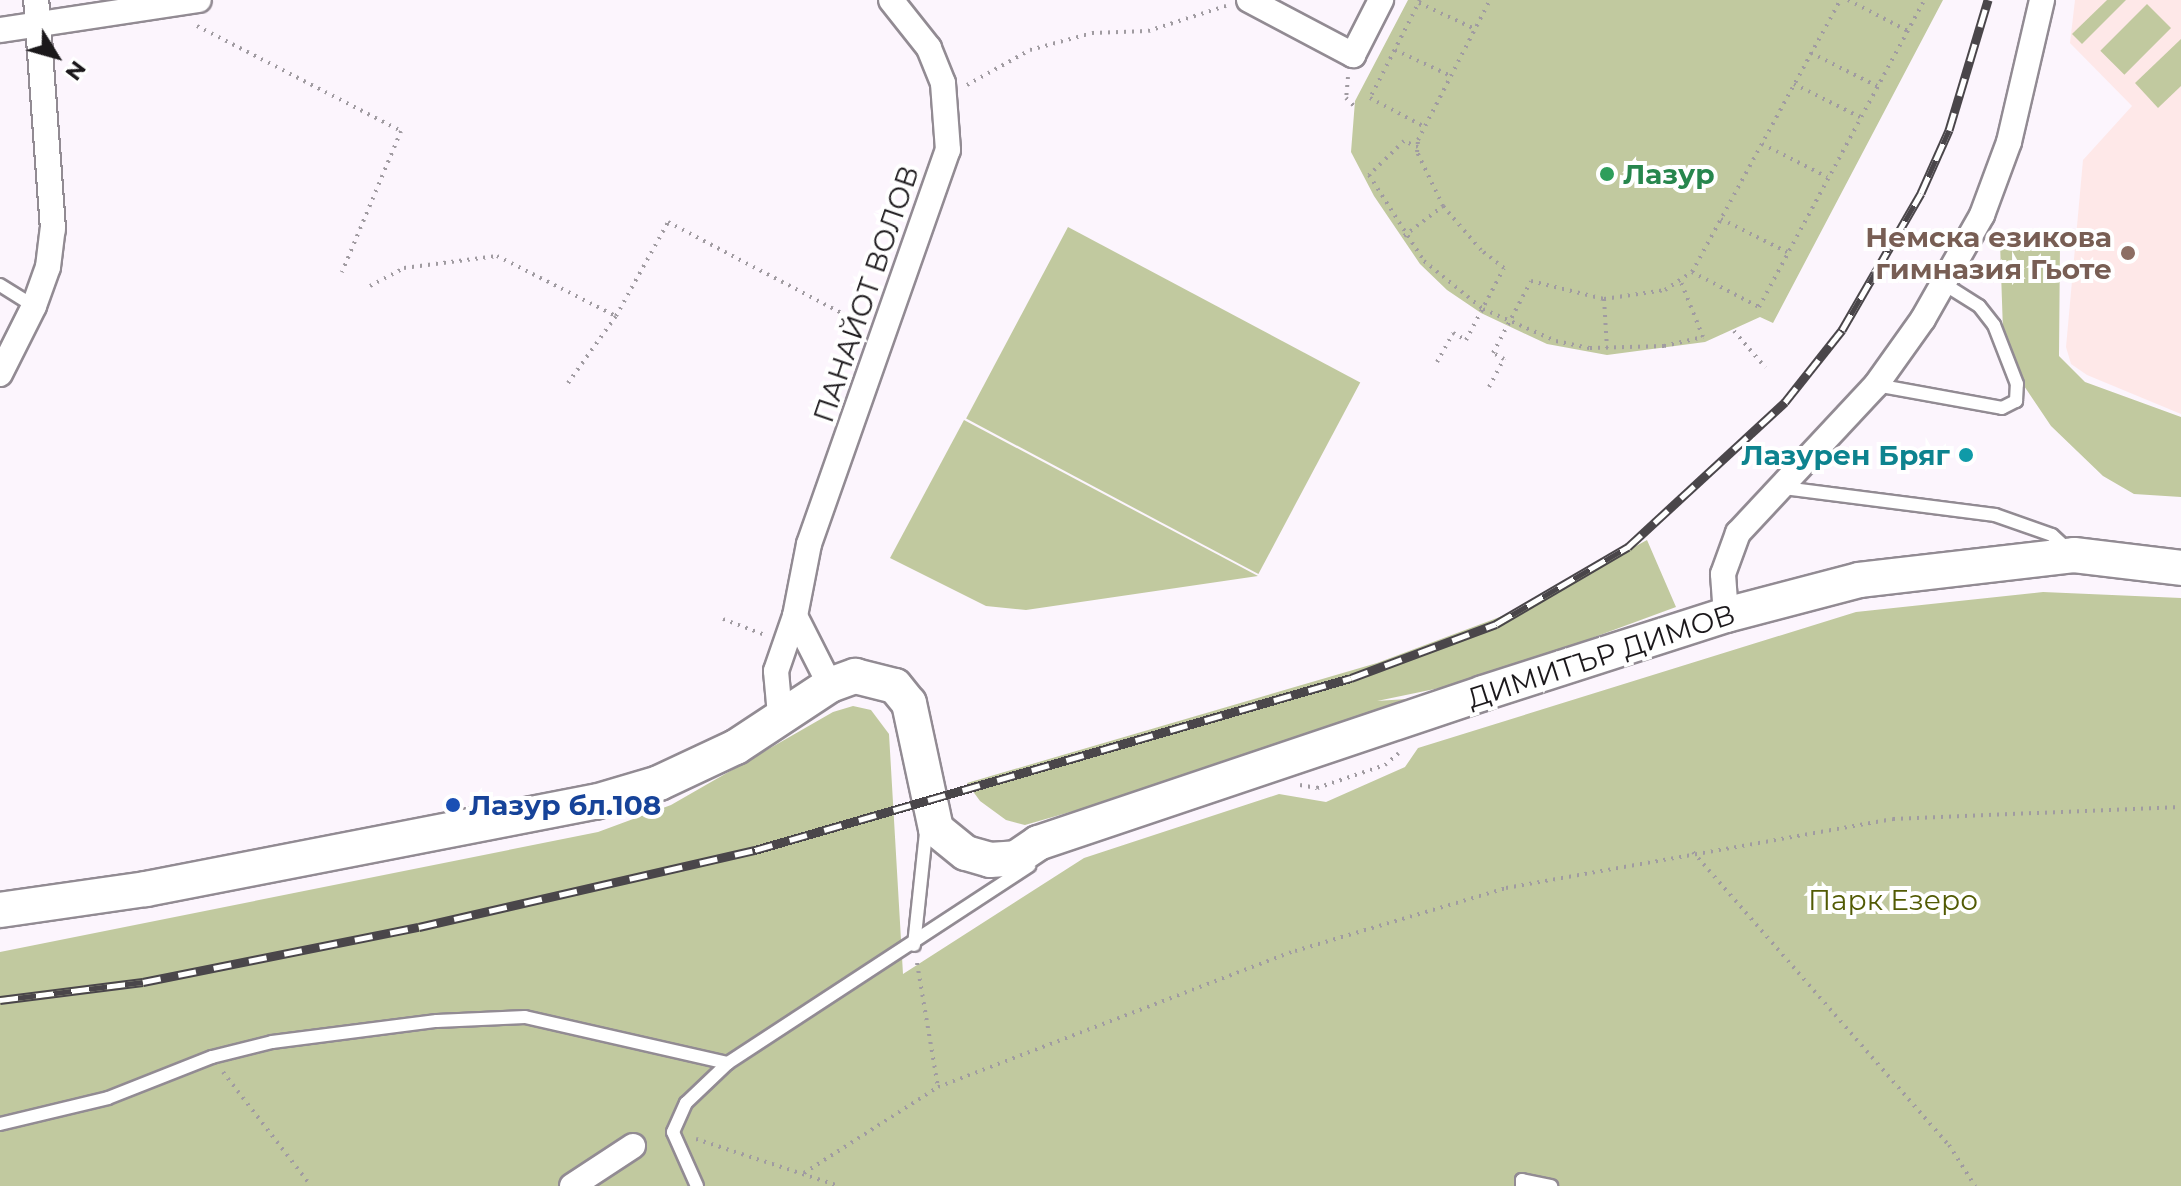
<!DOCTYPE html>
<html>
<head>
<meta charset="utf-8">
<style>
  body { margin:0 }
  #map { position:relative; width:2181px; height:1186px; overflow:hidden; background:#fcf5fd; font-family:Montserrat,sans-serif }
  div>[style] { position:absolute }
  .education>* { inset:0; background:#fee8e8 }
  .green>* { inset:0; background:#c1c99f; transform-origin:0 0 }
  .path>* { height:4px; margin-top:-2px; transform-origin:0; background:repeating-linear-gradient(90deg,#a09ba1 0 2px,transparent 0 8px) }
  .roads { filter:drop-shadow(2px 0 #928b93) drop-shadow(-2px 0 #928b93) drop-shadow(0 2px #928b93) drop-shadow(0 -2px #928b93) }
  .lane>* { height:12px; margin:-6px; padding:0 6px; transform-origin:6px; border-radius:6px; background:#fff }
  .street>* { height:24px; margin:-12px; padding:0 12px; transform-origin:12px; border-radius:12px; background:#fff }
  .secondary>* { height:34px; margin:-17px; padding:0 17px; transform-origin:17px; border-radius:17px; background:#fff }
  .rail>* { height:9px; margin-top:-4.5px; transform-origin:0; background:repeating-linear-gradient(90deg,#fff 0 18px,#4a464a 0 36px); box-sizing:border-box; border-block:2px solid #4a464a }
  .dots>* { width:22px; height:22px; translate:-50% -50%; box-sizing:border-box; border:4px solid #fff; border-radius:50% }
  span { translate:-50% -50%; white-space:nowrap; text-align:center; line-height:1.15; -webkit-text-stroke:8px #fff; paint-order:stroke }
  .leisure-label { font-size:28px; color:#27864d; font-weight:700 }
  .left { translate:0 -50%; text-align:left }
  .education-label { font-size:28px; color:#785e54; font-weight:700 }
  .right { translate:-100% -50%; text-align:right }
  .street-label { font-size:28px; color:#1b181b }
  .culture-label { font-size:28px; color:#0d838f; font-weight:700 }
  .transit-label { font-size:28px; color:#164399; font-weight:700 }
  .park-label { font-size:28px; color:#525b04 }
  .north { position:absolute; left:16px; top:16px; width:80px; height:80px; -webkit-text-stroke:6px #fff; paint-order:stroke; rotate:127deg; font-size:22px; font-weight:700; line-height:32px; text-align:center; color:#1b181b }
  .north::after { content:''; display:block; margin:auto; width:28px; height:36px; background:#1b181b; clip-path:polygon(50% 0,100% 100%,50% 72%,0 100%) }
</style>
</head>
<body>
<div id="map">
  <div class="education">
    <i style="clip-path:polygon(2075px 0,2181px 0,2181px 414px,2087px 375px,2071px 364px,2066px 347px,2083px 160px,2132px 106px,2070px 43px)"></i>
  </div>
  <div class="green">
    <i style="clip-path:polygon(1408px 0,1943px 0,1773px 323px,1760px 317px,1705px 342px,1607px 355px,1547px 344px,1481px 313px,1447px 290px,1420px 264px,1374px 196px,1351px 152px,1355px 101px)"></i>
    <i style="clip-path:polygon(2107px 0,2126px 0,2082px 44px,2072px 34px)"></i>
    <i style="left:2147px;top:4px;width:34px;height:66px;rotate:45deg"></i>
    <i style="clip-path:polygon(2181px 39px,2181px 86px,2158px 108px,2135px 83px)"></i>
    <i style="left:1068px;top:227px;width:331px;height:217px;rotate:28deg"></i>
    <i style="clip-path:polygon(2000px 243px,2060px 244px,2059px 356px,2085px 382px,2181px 417px,2181px 497px,2134px 494px,2103px 476px,2051px 426px,2016px 374px,2003px 331px)"></i>
    <i style="clip-path:polygon(964px 420px,1258px 576px,1026px 610px,986px 606px,890px 558px)"></i>
    <i style="clip-path:polygon(1647px 540px,1676px 607px,1478px 680px,1377px 701px,1480px 694px,1025px 825px,1006px 820px,980px 801px,967px 783px,1377px 663px,1521px 609px)"></i>
    <i style="clip-path:polygon(2043px 592px,2181px 598px,2181px 1186px,0 1186px,0 952px,598px 832px,671px 805px,833px 712px,853px 706px,871px 710px,889px 734px,903px 974px,1084px 858px,1279px 794px,1326px 802px,1405px 767px,1418px 748px,1856px 612px)"></i>
  </div>
  <div class="path">
    <i style="left:1420px;top:0;width:110px;rotate:117deg"></i>
    <i style="left:1370px;top:98px;width:62px;rotate:27.8deg"></i>
    <i style="left:1848px;top:0;width:68px;rotate:27.3deg"></i>
    <i style="left:1419px;top:3px;width:62px;rotate:24.9deg"></i>
    <i style="left:197px;top:26px;width:229px;rotate:27.2deg"></i>
    <i style="left:401px;top:131px;width:153px;rotate:112.7deg"></i>
    <i style="left:1395px;top:50px;width:62px;rotate:24.9deg"></i>
    <i style="left:1811px;top:53px;width:74px;rotate:26.6deg"></i>
    <i style="left:1348px;top:77px;width:21px;rotate:95deg"></i>
    <i style="left:1346px;top:98px;width:13px;rotate:45deg"></i>
    <i style="left:1794px;top:84px;width:74px;rotate:26.6deg"></i>
    <i style="left:967px;top:85px;width:72px;rotate:-29.1deg"></i>
    <i style="left:1030px;top:50px;width:64px;rotate:-15.3deg"></i>
    <i style="left:1092px;top:33px;width:56px;rotate:-2deg"></i>
    <i style="left:1148px;top:31px;width:82px;rotate:-17.8deg"></i>
    <i style="left:1762px;top:144px;width:73px;rotate:26.9deg"></i>
    <i style="left:1418px;top:147px;width:15px;rotate:-157deg"></i>
    <i style="left:1404px;top:141px;width:49px;rotate:135.8deg"></i>
    <i style="left:1369px;top:175px;width:102px;rotate:57.4deg"></i>
    <i style="left:1424px;top:261px;width:76px;rotate:39.1deg"></i>
    <i style="left:1483px;top:309px;width:80px;rotate:23.7deg"></i>
    <i style="left:1556px;top:341px;width:35px;rotate:12deg"></i>
    <i style="left:1590px;top:348px;width:74px;rotate:-1.5deg"></i>
    <i style="left:1664px;top:346px;width:40px;rotate:-13deg"></i>
    <i style="left:1703px;top:337px;width:59px;rotate:-111.8deg"></i>
    <i style="left:1721px;top:219px;width:74px;rotate:26.6deg"></i>
    <i style="left:1404px;top:236px;width:49px;rotate:-37.6deg"></i>
    <i style="left:1692px;top:272px;width:76px;rotate:27.6deg"></i>
    <i style="left:1759px;top:307px;width:349px;rotate:-61.7deg"></i>
    <i style="left:370px;top:286px;width:38px;rotate:-28deg"></i>
    <i style="left:404px;top:268px;width:94px;rotate:-7.4deg"></i>
    <i style="left:497px;top:256px;width:133px;rotate:26.8deg"></i>
    <i style="left:1604px;top:299px;width:49px;rotate:86.5deg"></i>
    <i style="left:1734px;top:331px;width:48px;rotate:49.3deg"></i>
    <i style="left:1437px;top:362px;width:33px;rotate:-61deg"></i>
    <i style="left:1453px;top:333px;width:15px;rotate:28deg"></i>
    <i style="left:1466px;top:340px;width:81px;rotate:-62.2deg"></i>
    <i style="left:1504px;top:268px;width:29px;rotate:-142deg"></i>
    <i style="left:1481px;top:250px;width:58px;rotate:-130.8deg"></i>
    <i style="left:1443px;top:206px;width:60px;rotate:-115.7deg"></i>
    <i style="left:1417px;top:152px;width:12px;rotate:-85deg"></i>
    <i style="left:1418px;top:140px;width:157px;rotate:-62.8deg"></i>
    <i style="left:568px;top:383px;width:82px;rotate:-54.4deg"></i>
    <i style="left:616px;top:316px;width:107px;rotate:-61deg"></i>
    <i style="left:668px;top:222px;width:219px;rotate:27.7deg"></i>
    <i style="left:1489px;top:387px;width:32px;rotate:-62deg"></i>
    <i style="left:1504px;top:359px;width:13px;rotate:-151deg"></i>
    <i style="left:1493px;top:353px;width:81px;rotate:-62.2deg"></i>
    <i style="left:1531px;top:281px;width:75px;rotate:13.9deg"></i>
    <i style="left:1604px;top:299px;width:62px;rotate:-8.4deg"></i>
    <i style="left:1665px;top:290px;width:32px;rotate:-34deg"></i>
    <i style="left:1692px;top:272px;width:310px;rotate:-61.4deg"></i>
    <i style="left:723px;top:619px;width:45px;rotate:20.9deg"></i>
    <i style="left:1300px;top:785px;width:17px;rotate:10deg"></i>
    <i style="left:1317px;top:788px;width:72px;rotate:-18.7deg"></i>
    <i style="left:1385px;top:765px;width:18px;rotate:-41deg"></i>
    <i style="left:1693px;top:852px;width:389px;rotate:48.9deg"></i>
    <i style="left:1949px;top:1145px;width:49px;rotate:57.6deg"></i>
    <i style="left:917px;top:963px;width:126px;rotate:80.4deg"></i>
    <i style="left:223px;top:1072px;width:144px;rotate:52.3deg"></i>
    <i style="left:696px;top:1139px;width:151px;rotate:18.2deg"></i>
    <i style="left:804px;top:1173px;width:159px;rotate:-32.7deg"></i>
    <i style="left:938px;top:1087px;width:382px;rotate:-20.9deg"></i>
    <i style="left:1295px;top:951px;width:220px;rotate:-16.6deg"></i>
    <i style="left:1506px;top:888px;width:393px;rotate:-10.1deg"></i>
    <i style="left:1893px;top:819px;width:288px;rotate:-2.4deg"></i>
  </div>
  <div class="roads">
    <div class="lane">
      <i style="left:0;top:285px;width:40px;rotate:32deg"></i>
      <i style="left:1876px;top:385px;width:128px;rotate:10.3deg"></i>
      <i style="left:2002px;top:408px;width:16px;rotate:-27deg"></i>
      <i style="left:2016px;top:401px;width:17px;rotate:-87deg"></i>
      <i style="left:2017px;top:384px;width:63px;rotate:-111.3deg"></i>
      <i style="left:1994px;top:325px;width:24px;rotate:-128deg"></i>
      <i style="left:1979px;top:306px;width:41px;rotate:-147.8deg"></i>
      <i style="left:1784px;top:488px;width:213px;rotate:7.3deg"></i>
      <i style="left:1995px;top:515px;width:60px;rotate:19.3deg"></i>
      <i style="left:2052px;top:535px;width:19px;rotate:43deg"></i>
      <i style="left:914px;top:945px;width:122px;rotate:-83.9deg"></i>
      <i style="left:0;top:1124px;width:111px;rotate:-13.5deg"></i>
      <i style="left:108px;top:1098px;width:112px;rotate:-21.5deg"></i>
      <i style="left:212px;top:1057px;width:62px;rotate:-14deg"></i>
      <i style="left:272px;top:1042px;width:166px;rotate:-7.3deg"></i>
      <i style="left:437px;top:1021px;width:88px;rotate:-2.6deg"></i>
      <i style="left:525px;top:1017px;width:208px;rotate:12.8deg"></i>
      <i style="left:697px;top:1186px;width:59px;rotate:-114deg"></i>
      <i style="left:673px;top:1132px;width:32px;rotate:-66deg"></i>
      <i style="left:686px;top:1103px;width:58px;rotate:-43.6deg"></i>
      <i style="left:728px;top:1063px;width:360px;rotate:-33.2deg"></i>
      <i style="left:1522px;top:1186px;width:6px;rotate:-90deg"></i>
      <i style="left:1522px;top:1180px;width:30px;rotate:12deg"></i>
    </div>
    <div class="street">
      <i style="left:1249px;top:0;width:118px;rotate:27.9deg"></i>
      <i style="left:1353px;top:55px;width:62px;rotate:-63deg"></i>
      <i style="left:0;top:30px;width:201px;rotate:-8.6deg"></i>
      <i style="left:0;top:374px;width:76px;rotate:-63.4deg"></i>
      <i style="left:34px;top:306px;width:41px;rotate:-70.3deg"></i>
      <i style="left:48px;top:267px;width:38px;rotate:-83deg"></i>
      <i style="left:53px;top:229px;width:230px;rotate:-94.2deg"></i>
      <i style="left:1726px;top:615px;width:41px;rotate:-94.2deg"></i>
      <i style="left:1723px;top:574px;width:44px;rotate:-69.9deg"></i>
      <i style="left:1738px;top:533px;width:202px;rotate:-47deg"></i>
      <i style="left:1876px;top:385px;width:81px;rotate:-54.5deg"></i>
      <i style="left:1923px;top:319px;width:120px;rotate:-60.4deg"></i>
      <i style="left:1982px;top:215px;width:78px;rotate:-69.7deg"></i>
      <i style="left:2009px;top:142px;width:146px;rotate:-76.9deg"></i>
      <i style="left:795px;top:616px;width:77px;rotate:63.1deg"></i>
      <i style="left:780px;top:715px;width:44px;rotate:-95.2deg"></i>
      <i style="left:776px;top:671px;width:58px;rotate:-70.9deg"></i>
      <i style="left:795px;top:616px;width:73px;rotate:-79deg"></i>
      <i style="left:809px;top:544px;width:418px;rotate:-70.6deg"></i>
      <i style="left:948px;top:150px;width:67px;rotate:-94.3deg"></i>
      <i style="left:943px;top:83px;width:38px;rotate:-112deg"></i>
      <i style="left:929px;top:48px;width:61px;rotate:-128.4deg"></i>
      <i style="left:572px;top:1186px;width:73px;rotate:-33.3deg"></i>
    </div>
    <div class="secondary">
      <i style="left:0;top:910px;width:148px;rotate:-8.2deg"></i>
      <i style="left:146px;top:889px;width:457px;rotate:-11deg"></i>
      <i style="left:595px;top:802px;width:67px;rotate:-16.5deg"></i>
      <i style="left:659px;top:783px;width:85px;rotate:-25.1deg"></i>
      <i style="left:736px;top:747px;width:113px;rotate:-33.4deg"></i>
      <i style="left:830px;top:685px;width:27px;rotate:-20deg"></i>
      <i style="left:855px;top:676px;width:41px;rotate:14deg"></i>
      <i style="left:895px;top:686px;width:22px;rotate:51deg"></i>
      <i style="left:909px;top:703px;width:129px;rotate:77.9deg"></i>
      <i style="left:936px;top:829px;width:38px;rotate:39deg"></i>
      <i style="left:966px;top:853px;width:25px;rotate:16deg"></i>
      <i style="left:990px;top:860px;width:26px;rotate:-4deg"></i>
      <i style="left:1016px;top:858px;width:27px;rotate:-34deg"></i>
      <i style="left:1038px;top:843px;width:470px;rotate:-18.6deg"></i>
      <i style="left:1483px;top:693px;width:255px;rotate:-17.8deg"></i>
      <i style="left:1726px;top:615px;width:138px;rotate:-14.7deg"></i>
      <i style="left:1859px;top:580px;width:216px;rotate:-6.6deg"></i>
      <i style="left:2074px;top:555px;width:108px;rotate:6.9deg"></i>
    </div>
  </div>
  <div class="rail">
    <i style="left:0;top:1000px;width:144px;rotate:-7.2deg"></i>
    <i style="left:143px;top:982px;width:281px;rotate:-11.3deg"></i>
    <i style="left:419px;top:927px;width:345px;rotate:-12.9deg"></i>
    <i style="left:755px;top:850px;width:620px;rotate:-16.1deg"></i>
    <i style="left:1351px;top:678px;width:155px;rotate:-20.4deg"></i>
    <i style="left:1496px;top:624px;width:153px;rotate:-30.3deg"></i>
    <i style="left:1628px;top:547px;width:214px;rotate:-42.7deg"></i>
    <i style="left:1785px;top:402px;width:92px;rotate:-51.6deg"></i>
    <i style="left:1842px;top:330px;width:158px;rotate:-60deg"></i>
    <i style="left:1921px;top:193px;width:69px;rotate:-66deg"></i>
    <i style="left:1949px;top:130px;width:136px;rotate:-73.3deg"></i>
  </div>
  <div class="dots">
    <i style="left:1607px;top:174px;background:#2e9e5b"></i>
    <i style="left:2128px;top:253px;background:#8d6e63"></i>
    <i style="left:1966px;top:455px;background:#0f9aa8"></i>
    <i style="left:453px;top:805px;background:#1a4fb4"></i>
  </div>
  <div class="leisure-label">
    <span class="left" style="left:1623px;top:174px">Лазур</span>
  </div>
  <div class="education-label">
    <span class="right" style="left:2112px;top:253px">Немска езикова<br>гимназия Гьоте</span>
  </div>
  <div class="street-label">
    <span style="left:866px;top:294px;rotate:-71deg">ПАНАЙОТ ВОЛОВ</span>
    <span style="left:1601px;top:656px;rotate:-18deg">ДИМИТЪР ДИМОВ</span>
  </div>
  <div class="culture-label">
    <span class="right" style="left:1950px;top:455px">Лазурен Бряг</span>
  </div>
  <div class="transit-label">
    <span class="left" style="left:469px;top:805px">Лазур бл.108</span>
  </div>
  <div class="park-label">
    <span style="left:1893px;top:900px">Парк Езеро</span>
  </div>
  <div class="north">N</div>
</div>
</body>
</html>
